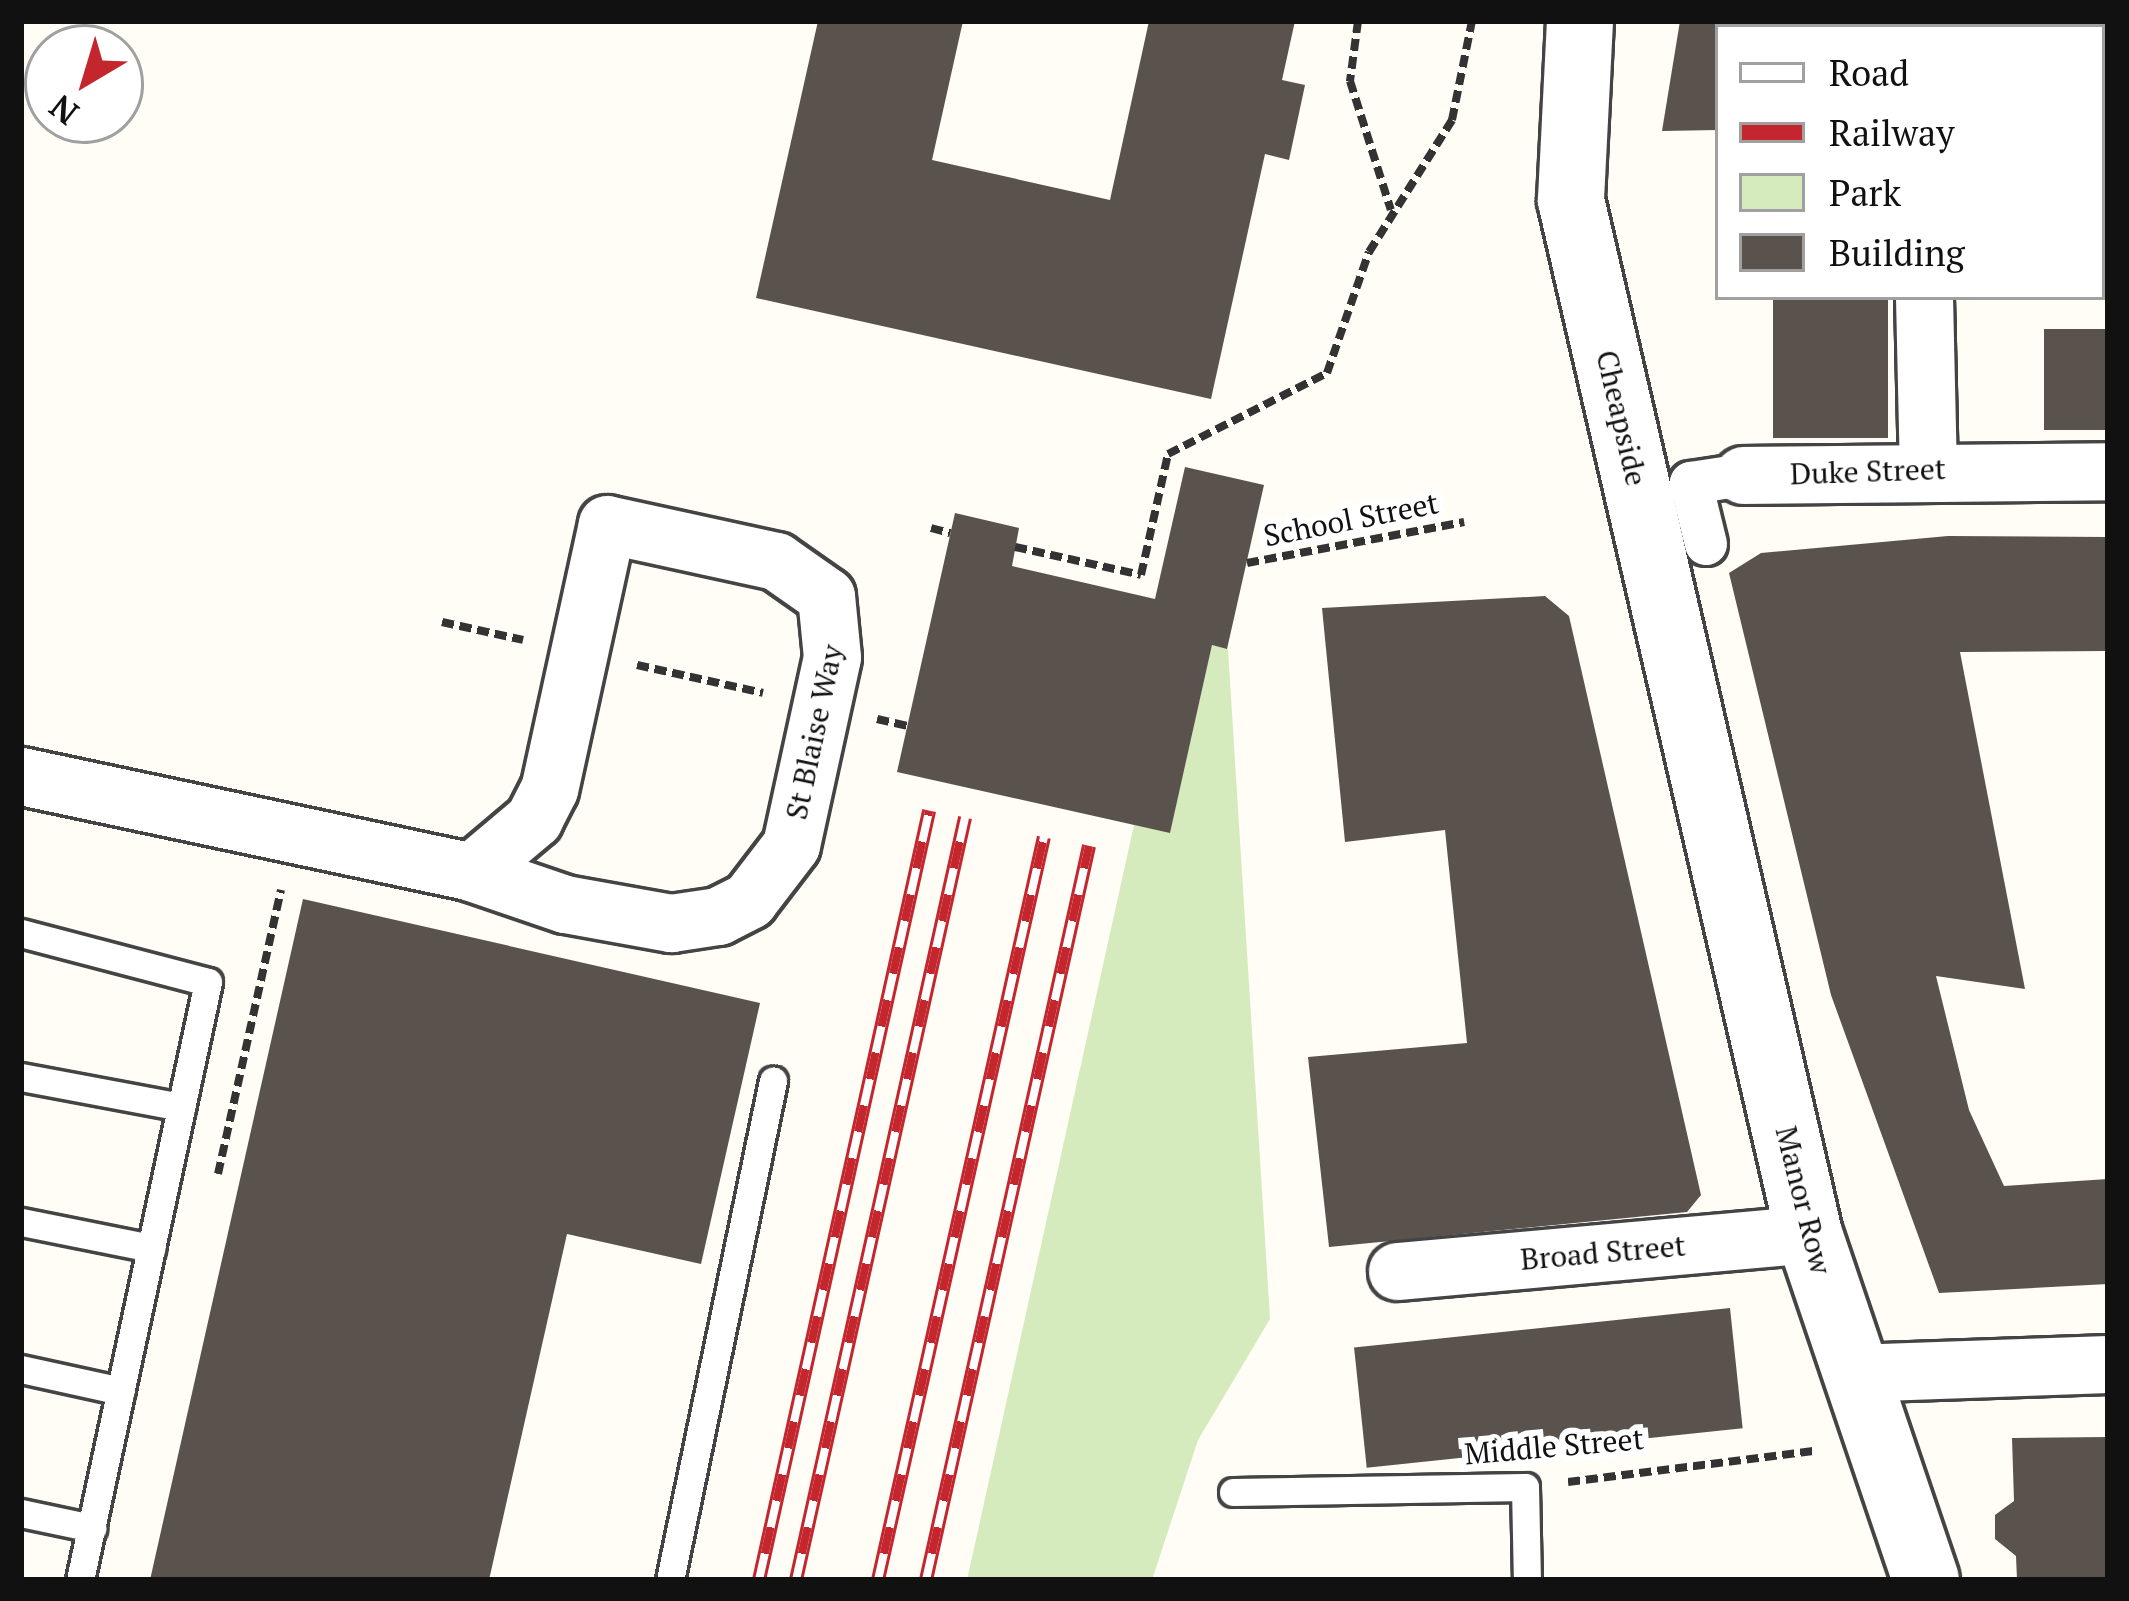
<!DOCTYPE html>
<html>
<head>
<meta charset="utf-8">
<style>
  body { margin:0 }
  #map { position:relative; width:2129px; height:1601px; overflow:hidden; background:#fffdf5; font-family:"PT Serif",serif }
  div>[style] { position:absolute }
  .green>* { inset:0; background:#d5ebbd }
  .building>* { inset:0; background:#5a524d; transform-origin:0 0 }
  .path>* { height:8px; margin-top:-4px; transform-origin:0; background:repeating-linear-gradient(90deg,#333 0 12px,transparent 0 18px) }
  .roads { filter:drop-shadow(3px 0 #444) drop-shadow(-3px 0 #444) drop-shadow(0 3px #444) drop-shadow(0 -3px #444) }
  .service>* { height:27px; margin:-13.5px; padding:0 13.5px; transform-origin:13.5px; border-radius:13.5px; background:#fff }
  .pedestrian>* { height:42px; margin:-21px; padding:0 21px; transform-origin:21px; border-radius:21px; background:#fff }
  .minor>* { height:57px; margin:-28.5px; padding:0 28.5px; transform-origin:28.5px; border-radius:28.5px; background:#fff }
  .tertiary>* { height:66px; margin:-33px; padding:0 33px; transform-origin:33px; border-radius:33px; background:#fff }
  .rail>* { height:14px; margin-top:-7px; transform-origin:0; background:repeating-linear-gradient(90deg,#fff 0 27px,#c4262e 0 54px); box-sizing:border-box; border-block:3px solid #c4262e }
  span { translate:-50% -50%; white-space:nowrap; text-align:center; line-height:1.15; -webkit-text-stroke:12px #fff; paint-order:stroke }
  .street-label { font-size:30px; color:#111 }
  .frame { position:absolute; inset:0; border:24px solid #111; pointer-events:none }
  .legend { position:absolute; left:1715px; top:24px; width:390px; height:276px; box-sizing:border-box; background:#fff; border:3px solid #a0a0a0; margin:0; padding:15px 21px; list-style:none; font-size:36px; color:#111 }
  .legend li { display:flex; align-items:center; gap:24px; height:60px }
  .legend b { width:60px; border:3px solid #a0a0a0 }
  .north { position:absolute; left:24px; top:24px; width:120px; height:120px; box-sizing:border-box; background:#fff; border:3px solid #a0a0a0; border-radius:50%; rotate:218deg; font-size:33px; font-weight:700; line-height:48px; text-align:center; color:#111 }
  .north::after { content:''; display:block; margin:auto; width:42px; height:54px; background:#c4262e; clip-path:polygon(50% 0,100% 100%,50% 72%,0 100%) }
</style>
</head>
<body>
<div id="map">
  <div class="green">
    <i style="clip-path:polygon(1212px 645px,1228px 649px,1270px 1319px,1198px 1440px,1152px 1580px,967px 1580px,1134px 825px,1170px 832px)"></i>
  </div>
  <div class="building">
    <i style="clip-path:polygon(818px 21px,963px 21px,932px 160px,1110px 200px,1149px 21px,1295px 21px,1282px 80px,1305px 85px,1289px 160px,1265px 154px,1211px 399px,756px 298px)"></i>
    <i style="clip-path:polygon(1680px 21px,1718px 21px,1718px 130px,1662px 131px)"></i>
    <i style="left:1773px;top:297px;width:115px;height:141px"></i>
    <i style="left:2108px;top:329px;width:101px;height:64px;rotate:90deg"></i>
    <i style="clip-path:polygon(1185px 467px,1264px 485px,1227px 649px,1212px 645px,1170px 833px,897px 772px,955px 513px,1019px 528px,1012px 566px,1155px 599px)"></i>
    <i style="clip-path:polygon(1948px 536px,2108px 537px,2108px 651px,1960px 652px,2025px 989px,1936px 976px,1969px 1110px,2004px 1186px,2108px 1179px,2108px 1284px,1939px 1293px,1831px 995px,1729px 573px,1761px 553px)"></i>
    <i style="clip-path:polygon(1545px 596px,1569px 616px,1701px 1195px,1687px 1212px,1329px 1247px,1308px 1057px,1467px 1043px,1445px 830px,1345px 842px,1322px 608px)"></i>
    <i style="clip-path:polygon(303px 899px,760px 1003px,701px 1264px,567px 1234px,489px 1580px,150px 1580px)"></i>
    <i style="left:1730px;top:1308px;width:121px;height:378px;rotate:84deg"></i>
    <i style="clip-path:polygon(2108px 1437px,2108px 1580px,2017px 1580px,2016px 1556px,1995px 1539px,1995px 1515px,2014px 1501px,2012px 1438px)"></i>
  </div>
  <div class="path">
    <i style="left:1358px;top:21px;width:61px;rotate:97.6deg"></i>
    <i style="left:1350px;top:81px;width:135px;rotate:72.4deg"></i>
    <i style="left:931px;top:528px;width:20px;rotate:15deg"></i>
    <i style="left:1015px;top:547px;width:129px;rotate:12.5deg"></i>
    <i style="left:1141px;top:575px;width:124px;rotate:-77.4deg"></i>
    <i style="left:1168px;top:454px;width:178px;rotate:-27deg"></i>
    <i style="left:1327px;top:373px;width:128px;rotate:-70.9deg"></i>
    <i style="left:1369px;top:252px;width:156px;rotate:-57.8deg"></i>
    <i style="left:1452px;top:120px;width:101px;rotate:-78.6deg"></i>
    <i style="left:1247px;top:563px;width:221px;rotate:-10.7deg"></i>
    <i style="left:442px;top:622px;width:83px;rotate:12.5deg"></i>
    <i style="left:637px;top:665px;width:129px;rotate:12.5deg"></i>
    <i style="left:877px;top:719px;width:31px;rotate:13deg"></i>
    <i style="left:218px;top:1174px;width:291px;rotate:-77.5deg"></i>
    <i style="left:1568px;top:1482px;width:249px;rotate:-7.2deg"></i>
  </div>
  <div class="roads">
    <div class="service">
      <i style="left:21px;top:933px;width:193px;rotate:14.7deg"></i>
      <i style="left:208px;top:982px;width:612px;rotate:102.08deg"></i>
      <i style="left:21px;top:1077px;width:163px;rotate:10.6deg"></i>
      <i style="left:21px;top:1222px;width:133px;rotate:11.3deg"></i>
      <i style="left:21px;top:1369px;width:102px;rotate:12.4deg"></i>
      <i style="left:1233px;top:1492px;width:292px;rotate:-1deg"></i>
      <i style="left:1525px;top:1487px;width:93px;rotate:88.8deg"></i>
      <i style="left:21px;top:1513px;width:73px;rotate:11.9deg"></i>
      <i style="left:670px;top:1580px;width:510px;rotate:-78.34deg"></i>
    </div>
    <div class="pedestrian">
      <i style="left:1706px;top:544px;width:63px;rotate:-103.8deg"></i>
      <i style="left:1691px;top:483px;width:53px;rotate:-8.7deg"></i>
    </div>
    <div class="minor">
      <i style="left:1919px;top:21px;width:6px;rotate:90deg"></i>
      <i style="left:1924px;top:297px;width:170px;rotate:88.7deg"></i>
      <i style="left:1743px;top:475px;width:365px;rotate:-0.6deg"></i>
      <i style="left:21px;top:776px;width:460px;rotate:12deg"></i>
      <i style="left:471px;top:872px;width:99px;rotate:18.8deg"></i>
      <i style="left:565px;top:904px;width:108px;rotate:10.2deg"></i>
      <i style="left:671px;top:923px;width:48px;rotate:-8.5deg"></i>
      <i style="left:718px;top:916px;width:35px;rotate:-27deg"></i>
      <i style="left:749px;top:900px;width:69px;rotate:-52.6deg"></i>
      <i style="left:791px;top:845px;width:192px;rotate:-77.7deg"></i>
      <i style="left:832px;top:657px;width:61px;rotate:-95.6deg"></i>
      <i style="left:826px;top:596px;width:61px;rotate:-145deg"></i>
      <i style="left:776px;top:561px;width:173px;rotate:-167.7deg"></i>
      <i style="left:607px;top:524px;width:271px;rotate:102.3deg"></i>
      <i style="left:549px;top:789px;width:34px;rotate:117deg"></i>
      <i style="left:534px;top:819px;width:82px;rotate:139.9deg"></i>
      <i style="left:1397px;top:1271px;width:414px;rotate:-5.1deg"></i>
      <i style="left:1853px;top:1373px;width:255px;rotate:-2deg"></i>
    </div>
    <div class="tertiary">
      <i style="left:1580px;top:21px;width:179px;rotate:92.9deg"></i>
      <i style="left:1571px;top:200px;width:1061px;rotate:77.04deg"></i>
      <i style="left:1809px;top:1234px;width:365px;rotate:71.3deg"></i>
    </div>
  </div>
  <div class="rail">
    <i style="left:759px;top:1580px;width:788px;rotate:-77.53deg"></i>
    <i style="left:796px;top:1580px;width:781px;rotate:-77.5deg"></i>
    <i style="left:878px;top:1580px;width:761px;rotate:-77.41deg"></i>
    <i style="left:926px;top:1580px;width:752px;rotate:-77.48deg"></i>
  </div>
  <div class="street-label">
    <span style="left:1622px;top:418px;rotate:77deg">Cheapside</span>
    <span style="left:1868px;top:471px;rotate:-2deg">Duke Street</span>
    <span style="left:1351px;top:519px;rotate:-11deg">School Street</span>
    <span style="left:814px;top:732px;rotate:-78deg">St Blaise Way</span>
    <span style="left:1804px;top:1200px;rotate:76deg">Manor Row</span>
    <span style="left:1603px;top:1252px;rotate:-5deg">Broad Street</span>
    <span style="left:1554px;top:1446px;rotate:-5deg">Middle Street</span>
  </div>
  <div class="frame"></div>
  <ul class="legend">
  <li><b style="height:15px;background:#fff"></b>Road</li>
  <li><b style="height:15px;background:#c4262e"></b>Railway</li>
  <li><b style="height:33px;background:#d5ebbd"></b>Park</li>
  <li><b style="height:33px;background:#5a524d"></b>Building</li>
  </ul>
  <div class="north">N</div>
</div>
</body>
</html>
